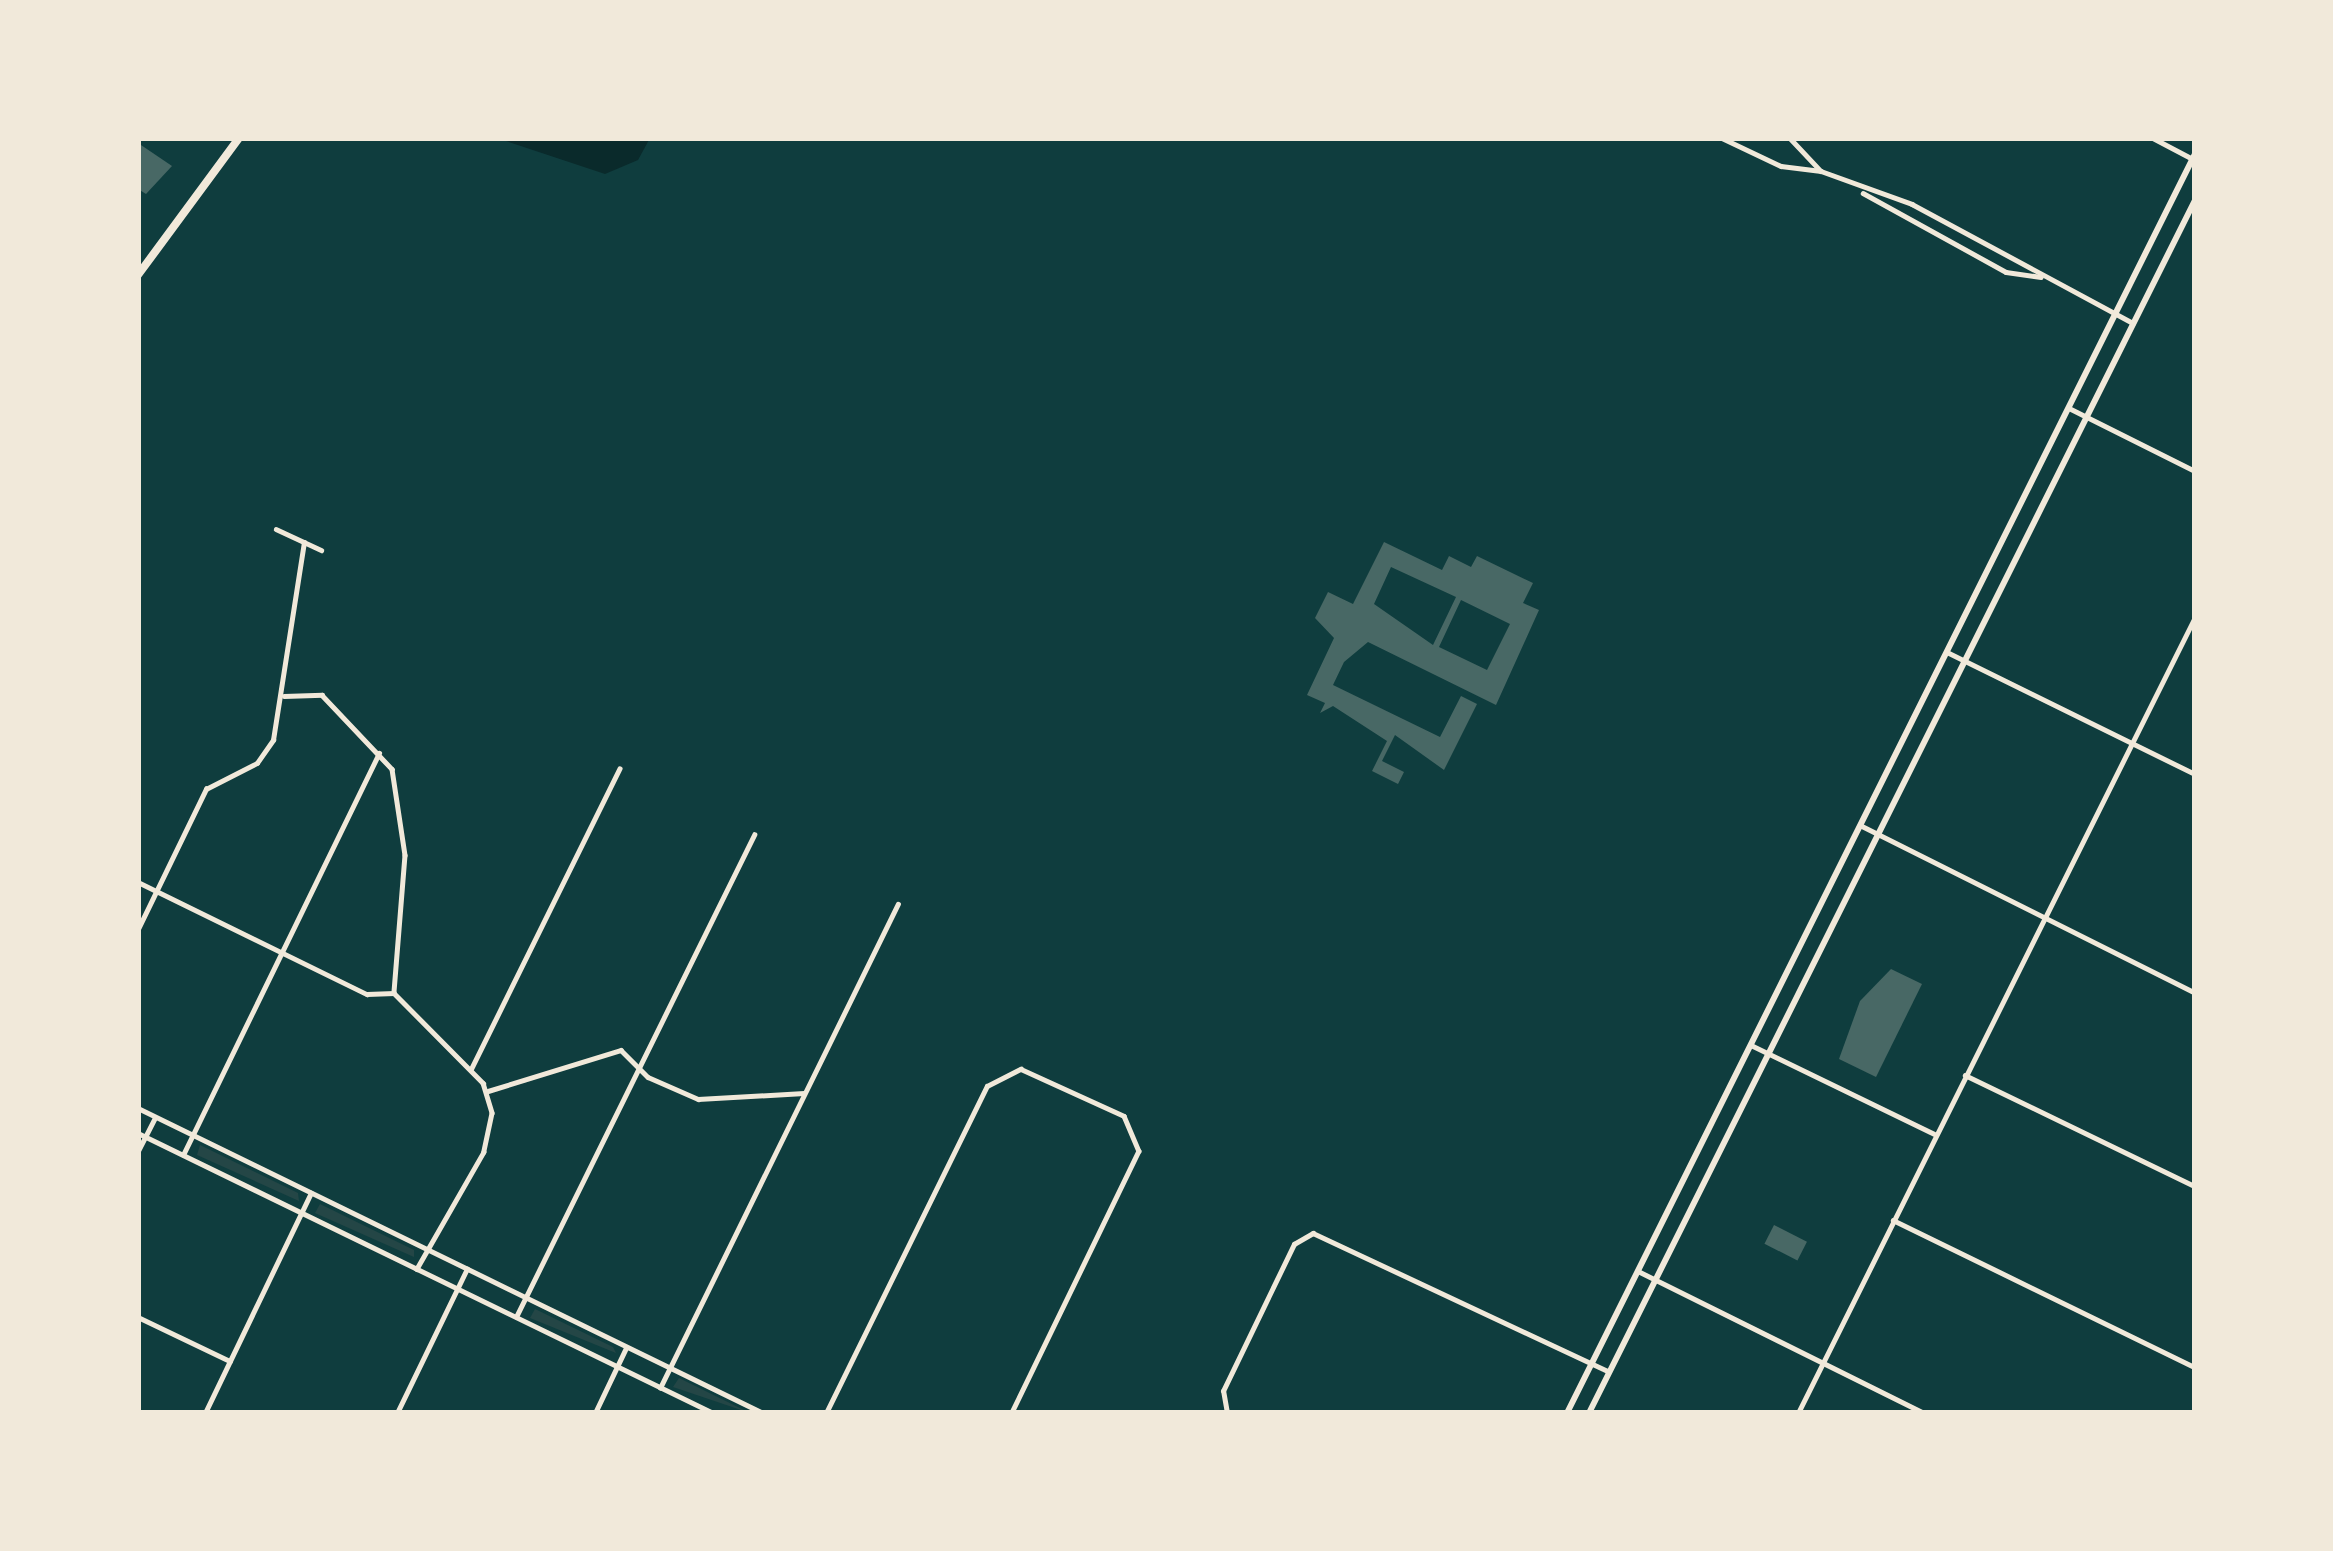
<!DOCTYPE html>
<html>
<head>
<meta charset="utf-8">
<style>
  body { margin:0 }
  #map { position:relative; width:2333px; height:1551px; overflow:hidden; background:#0f3d3e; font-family:"Fira Sans Condensed",sans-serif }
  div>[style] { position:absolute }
  .green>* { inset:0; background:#244646 }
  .water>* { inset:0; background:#0a2a2b }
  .building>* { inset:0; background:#486865; transform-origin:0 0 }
  .minor>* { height:4.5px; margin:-2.25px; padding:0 2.25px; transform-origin:2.25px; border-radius:2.25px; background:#f1e9da }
  .secondary>* { height:6px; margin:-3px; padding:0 3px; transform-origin:3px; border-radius:3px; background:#f1e9da }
  .primary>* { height:8px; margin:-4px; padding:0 4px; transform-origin:4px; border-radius:4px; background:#f1e9da }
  span { translate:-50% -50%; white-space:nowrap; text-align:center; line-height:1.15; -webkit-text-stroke:12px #f1e9da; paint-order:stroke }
  .frame { position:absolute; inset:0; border:141px solid #f1e9da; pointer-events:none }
</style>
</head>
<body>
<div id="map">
  <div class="green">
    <i style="clip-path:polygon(200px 1145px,298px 1193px,299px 1201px,197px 1155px)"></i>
    <i style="clip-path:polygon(320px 1204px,414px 1250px,414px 1257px,315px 1213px)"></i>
    <i style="clip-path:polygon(535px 1309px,613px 1347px,616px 1353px,530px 1318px)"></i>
    <i style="clip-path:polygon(679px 1378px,750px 1413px,673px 1387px)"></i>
  </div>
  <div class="water">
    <i style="clip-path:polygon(497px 138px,650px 138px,638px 160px,605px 174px)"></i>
  </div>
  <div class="building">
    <i style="clip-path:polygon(138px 143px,172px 166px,146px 194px,138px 189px)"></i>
    <i style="clip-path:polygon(evenodd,1384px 542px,1442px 570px,1449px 556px,1471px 567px,1477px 556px,1533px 583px,1523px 603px,1539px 610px,1496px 705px,1368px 642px,1344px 662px,1333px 685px,1440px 737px,1461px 696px,1477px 704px,1444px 770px,1395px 735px,1382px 761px,1404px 772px,1398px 784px,1372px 771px,1387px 741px,1333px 706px,1320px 713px,1325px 703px,1307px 695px,1334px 638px,1315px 618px,1328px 592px,1353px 604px,1384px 542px,1391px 567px,1456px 597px,1433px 645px,1374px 604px,1391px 567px,1384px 542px,1461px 600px,1510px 624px,1487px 670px,1439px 647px,1461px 600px)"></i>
    <i style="clip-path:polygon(1891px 969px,1922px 984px,1876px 1077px,1839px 1059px,1860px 1001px)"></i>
    <i style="left:1774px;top:1225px;width:37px;height:21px;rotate:27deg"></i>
  </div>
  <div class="minor">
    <i style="left:1722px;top:138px;width:65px;rotate:25.4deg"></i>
    <i style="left:1781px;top:166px;width:40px;rotate:7.1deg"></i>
    <i style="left:1790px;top:138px;width:45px;rotate:46.8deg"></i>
    <i style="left:1821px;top:171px;width:97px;rotate:19.9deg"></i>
    <i style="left:1912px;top:204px;width:251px;rotate:28.3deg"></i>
    <i style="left:2153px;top:138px;width:43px;rotate:27.8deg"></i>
    <i style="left:1863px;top:193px;width:163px;rotate:28.9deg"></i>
    <i style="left:2006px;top:272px;width:35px;rotate:8deg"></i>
    <i style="left:2069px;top:408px;width:141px;rotate:26.6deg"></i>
    <i style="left:276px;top:529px;width:50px;rotate:25deg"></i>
    <i style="left:1947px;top:652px;width:276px;rotate:26.2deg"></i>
    <i style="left:284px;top:696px;width:38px;rotate:-2deg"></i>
    <i style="left:322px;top:695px;width:102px;rotate:46.6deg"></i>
    <i style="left:392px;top:769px;width:87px;rotate:81.4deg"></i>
    <i style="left:405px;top:855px;width:136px;rotate:94.6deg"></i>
    <i style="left:1860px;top:825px;width:375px;rotate:26.6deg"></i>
    <i style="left:138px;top:882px;width:255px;rotate:26.1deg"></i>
    <i style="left:367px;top:994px;width:27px;rotate:-2deg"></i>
    <i style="left:394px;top:993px;width:127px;rotate:45.3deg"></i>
    <i style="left:483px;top:1083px;width:31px;rotate:73deg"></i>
    <i style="left:492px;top:1113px;width:40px;rotate:102deg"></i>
    <i style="left:484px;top:1152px;width:135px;rotate:119.8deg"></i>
    <i style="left:138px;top:929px;width:156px;rotate:-64.1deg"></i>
    <i style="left:206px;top:789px;width:57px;rotate:-27deg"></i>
    <i style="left:257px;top:763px;width:28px;rotate:-55deg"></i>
    <i style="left:273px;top:740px;width:200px;rotate:-81.1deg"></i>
    <i style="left:1751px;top:1045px;width:203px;rotate:25.9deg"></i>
    <i style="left:471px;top:1069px;width:335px;rotate:-63.7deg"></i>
    <i style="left:1965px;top:1075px;width:255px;rotate:25.8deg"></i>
    <i style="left:488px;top:1091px;width:139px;rotate:-17.1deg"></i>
    <i style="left:621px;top:1050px;width:38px;rotate:45deg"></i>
    <i style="left:648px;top:1077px;width:55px;rotate:23.7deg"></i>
    <i style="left:698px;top:1099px;width:106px;rotate:-3.2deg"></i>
    <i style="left:138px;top:1108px;width:695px;rotate:26.01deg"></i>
    <i style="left:138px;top:1133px;width:640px;rotate:25.96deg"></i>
    <i style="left:138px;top:1151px;width:36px;rotate:-63deg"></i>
    <i style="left:183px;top:1155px;width:447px;rotate:-64deg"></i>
    <i style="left:1893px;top:1220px;width:336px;rotate:26deg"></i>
    <i style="left:1638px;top:1271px;width:319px;rotate:26.4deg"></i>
    <i style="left:138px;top:1317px;width:102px;rotate:25.6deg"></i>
    <i style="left:516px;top:1317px;width:538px;rotate:-63.72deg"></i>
    <i style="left:660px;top:1388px;width:539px;rotate:-63.82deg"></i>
    <i style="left:205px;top:1413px;width:244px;rotate:-64.3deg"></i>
    <i style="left:397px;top:1413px;width:160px;rotate:-64.1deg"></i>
    <i style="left:595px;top:1413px;width:72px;rotate:-64.5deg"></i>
    <i style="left:826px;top:1413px;width:364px;rotate:-63.8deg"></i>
    <i style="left:987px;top:1086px;width:38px;rotate:-27deg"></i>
    <i style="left:1021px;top:1069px;width:113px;rotate:24.5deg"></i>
    <i style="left:1124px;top:1116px;width:38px;rotate:67deg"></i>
    <i style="left:1139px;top:1151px;width:291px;rotate:115.9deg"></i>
    <i style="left:1227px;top:1413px;width:22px;rotate:-100deg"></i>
    <i style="left:1223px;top:1391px;width:163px;rotate:-64.2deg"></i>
    <i style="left:1294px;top:1244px;width:22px;rotate:-30deg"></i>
    <i style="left:1313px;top:1233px;width:325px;rotate:25.1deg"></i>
    <i style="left:1798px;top:1413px;width:890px;rotate:-63.49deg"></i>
  </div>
  <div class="secondary">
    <i style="left:1567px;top:1413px;width:1407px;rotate:-63.49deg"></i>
    <i style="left:1589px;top:1413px;width:1356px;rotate:-63.45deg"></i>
  </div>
  <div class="primary">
    <i style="left:138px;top:275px;width:170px;rotate:-53.6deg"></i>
  </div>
  <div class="frame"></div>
</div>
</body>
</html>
